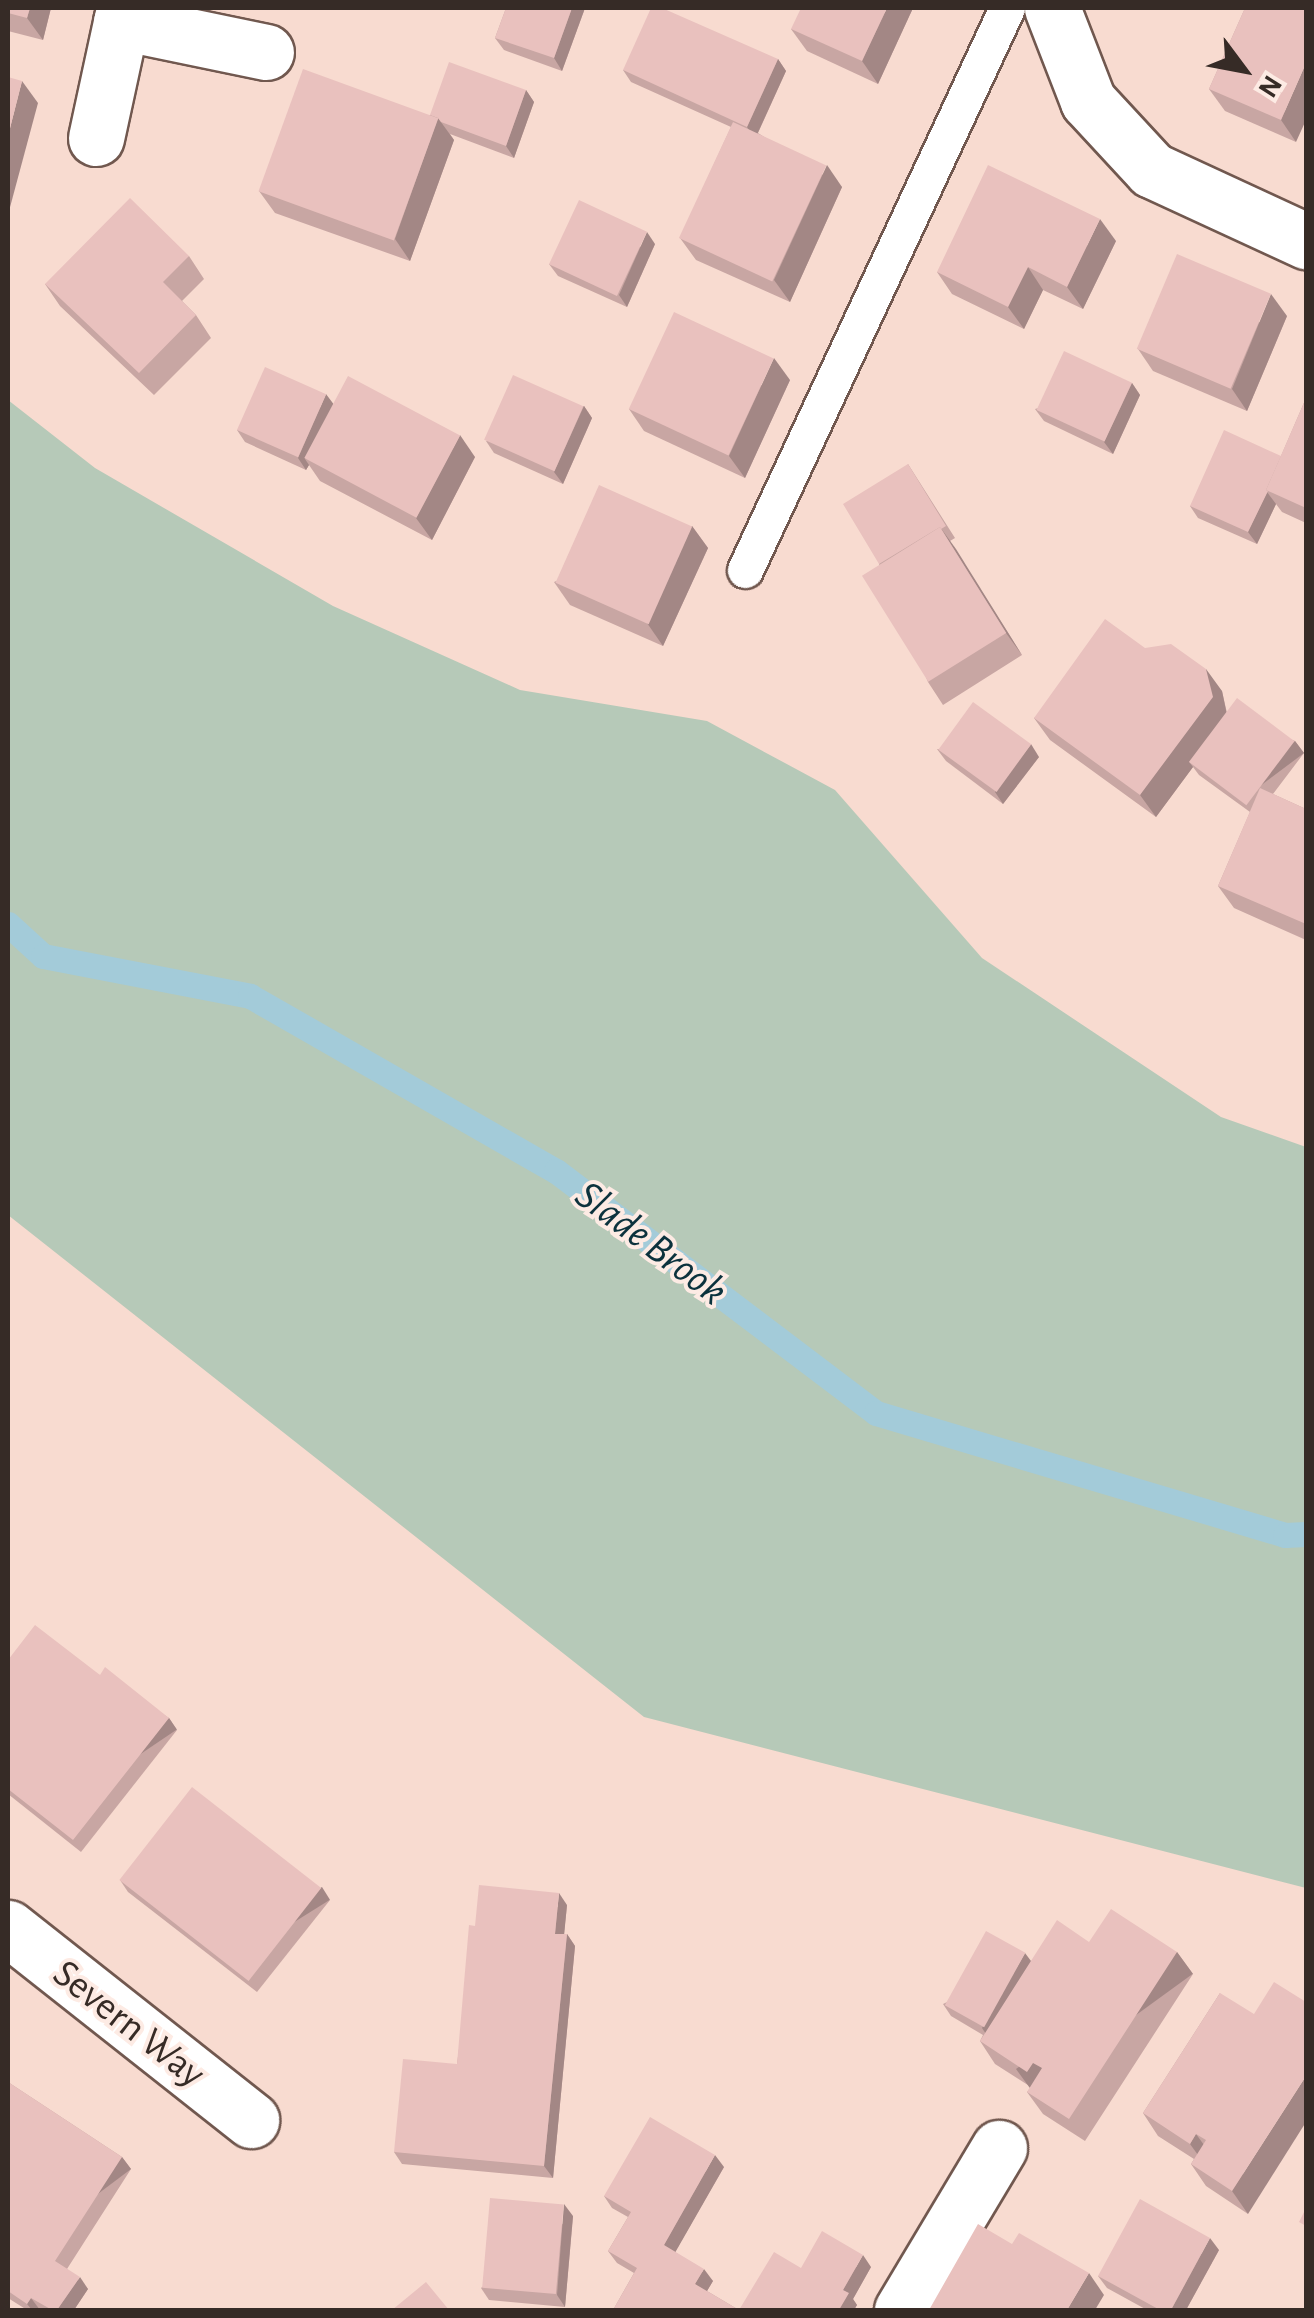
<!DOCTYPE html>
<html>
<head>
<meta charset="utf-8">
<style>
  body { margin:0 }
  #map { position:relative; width:1314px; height:2318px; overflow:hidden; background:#f8dbd0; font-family:"Alegreya Sans",sans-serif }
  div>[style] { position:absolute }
  .green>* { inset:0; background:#b6c9b8 }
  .stream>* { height:25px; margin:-12.5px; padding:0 12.5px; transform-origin:12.5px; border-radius:12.5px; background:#a3cbd9 }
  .roads { filter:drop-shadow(2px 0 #71584f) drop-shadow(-2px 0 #71584f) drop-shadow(0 2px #71584f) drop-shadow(0 -2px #71584f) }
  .service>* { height:35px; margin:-17.5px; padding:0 17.5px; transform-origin:17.5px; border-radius:17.5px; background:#fff }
  .minor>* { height:55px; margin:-27.5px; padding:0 27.5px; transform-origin:27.5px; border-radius:27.5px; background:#fff }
  .wall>* { inset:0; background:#c8a6a3 }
  .shaded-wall>* { inset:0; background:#a38785; transform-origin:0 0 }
  .building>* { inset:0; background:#e9c1be; transform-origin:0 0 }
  span { translate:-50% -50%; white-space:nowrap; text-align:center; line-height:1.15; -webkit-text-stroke:8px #fdebe4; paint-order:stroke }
  .street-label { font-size:40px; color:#362b26 }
  .water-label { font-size:42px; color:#0c323d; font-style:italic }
  .frame { position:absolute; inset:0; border:10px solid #362b26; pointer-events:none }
  .north { position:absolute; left:1194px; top:20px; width:100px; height:100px; -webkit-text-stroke:8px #fdebe4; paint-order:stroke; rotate:122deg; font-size:28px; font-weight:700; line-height:40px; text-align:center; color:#362b26 }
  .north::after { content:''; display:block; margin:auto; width:35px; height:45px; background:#362b26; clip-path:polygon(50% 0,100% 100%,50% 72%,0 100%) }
</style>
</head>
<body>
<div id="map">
  <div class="green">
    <i style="clip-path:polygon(8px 400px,95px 468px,333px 606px,520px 690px,707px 721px,835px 790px,982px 958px,1221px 1117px,1306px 1147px,1306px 1888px,644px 1717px,8px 1215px)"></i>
  </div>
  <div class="stream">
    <i style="left:8px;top:924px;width:47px;rotate:42.4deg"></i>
    <i style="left:43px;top:956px;width:211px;rotate:10.9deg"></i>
    <i style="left:250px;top:996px;width:353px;rotate:29.8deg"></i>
    <i style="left:556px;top:1171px;width:401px;rotate:37.1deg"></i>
    <i style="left:876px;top:1413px;width:427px;rotate:16.6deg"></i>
    <i style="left:1285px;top:1535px;width:21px;rotate:-3deg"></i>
  </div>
  <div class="roads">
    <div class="service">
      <i style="left:745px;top:570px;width:620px;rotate:-65.01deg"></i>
    </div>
    <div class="minor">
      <i style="left:1052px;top:8px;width:100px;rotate:68.8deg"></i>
      <i style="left:1088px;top:101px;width:94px;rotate:47.2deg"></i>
      <i style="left:1152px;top:170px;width:170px;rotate:24.8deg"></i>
      <i style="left:121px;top:22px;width:148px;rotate:11.7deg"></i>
      <i style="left:96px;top:138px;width:133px;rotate:-77.8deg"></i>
      <i style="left:8px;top:1928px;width:310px;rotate:38.3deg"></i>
      <i style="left:902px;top:2310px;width:189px;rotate:-59.1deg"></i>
    </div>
  </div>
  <div class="wall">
    <i style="clip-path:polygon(8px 8px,51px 8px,43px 40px,8px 31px)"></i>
    <i style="clip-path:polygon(506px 8px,585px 8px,562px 71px,504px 50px,495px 38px)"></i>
    <i style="clip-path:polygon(913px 8px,878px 84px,807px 51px,791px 29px)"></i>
    <i style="clip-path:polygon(1245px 8px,1296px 142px,1225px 111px,1209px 89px)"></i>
    <i style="clip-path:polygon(778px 59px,786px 71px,758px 133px,842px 187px,790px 302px,696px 260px,680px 238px,731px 127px,631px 82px,623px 70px)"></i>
    <i style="clip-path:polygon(526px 90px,534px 102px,514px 158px,450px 134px,454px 140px,410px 261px,275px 213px,259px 191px,430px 115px)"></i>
    <i style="clip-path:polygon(1116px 241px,1083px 309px,1043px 290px,1024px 329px,952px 294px,937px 272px)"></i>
    <i style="clip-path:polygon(655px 244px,627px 307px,558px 276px,549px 264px)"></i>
    <i style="clip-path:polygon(189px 256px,204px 279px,182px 301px,196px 315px,211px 338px,154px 395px,60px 306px,45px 284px)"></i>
    <i style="clip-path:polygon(1287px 316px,1247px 411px,1153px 371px,1138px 349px)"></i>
    <i style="clip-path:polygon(790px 380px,745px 478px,644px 431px,629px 409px)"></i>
    <i style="clip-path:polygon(1132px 383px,1140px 395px,1113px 454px,1044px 421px,1035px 409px)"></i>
    <i style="clip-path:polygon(1306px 398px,1306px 523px,1282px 512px,1276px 504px,1257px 544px,1198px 518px,1190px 506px,1281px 456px)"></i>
    <i style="clip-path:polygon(334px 404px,475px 457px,432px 540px,320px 481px,309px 465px,306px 470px,245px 442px,237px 430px)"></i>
    <i style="clip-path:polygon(584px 406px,592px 418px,563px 484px,494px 453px,486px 441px)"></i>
    <i style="clip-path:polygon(908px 464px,955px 538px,950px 541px,1022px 655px,943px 705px,928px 682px,879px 564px)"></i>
    <i style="clip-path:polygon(692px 526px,708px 548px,663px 646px,570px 605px,554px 582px)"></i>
    <i style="clip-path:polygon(1145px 648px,1222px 691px,1227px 713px,1295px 741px,1304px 753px,1273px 794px,1306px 809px,1306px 940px,1234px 908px,1218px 886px,1250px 812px,1199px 775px,1193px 767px,1156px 817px,1050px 740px,1034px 718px)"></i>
    <i style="clip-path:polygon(937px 749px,1039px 757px,1003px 804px,946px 761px)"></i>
    <i style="clip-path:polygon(8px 1660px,100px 1675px,169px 1718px,177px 1730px,81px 1852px,8px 1794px)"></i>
    <i style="clip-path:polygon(120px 1880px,330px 1900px,257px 1992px,128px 1892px)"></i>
    <i style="clip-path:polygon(567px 1905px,564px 1934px,567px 1934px,575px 1946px,553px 2178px,402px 2164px,394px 2152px,457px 2064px,475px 1926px)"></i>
    <i style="clip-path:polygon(1089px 1942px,1177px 1952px,1193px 1974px,1085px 2141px,1043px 2114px,1027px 2092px,1031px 2087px,995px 2064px,980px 2041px,983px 2035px,951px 2016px,943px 2004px,1031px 1961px)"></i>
    <i style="clip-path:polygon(1220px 1993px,1248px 2214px,1206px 2186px,1191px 2164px,1194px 2159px,1158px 2136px,1143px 2113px)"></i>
    <i style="clip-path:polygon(8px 2082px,122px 2157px,131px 2169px,67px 2269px,88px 2289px,74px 2310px,27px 2310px,8px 2298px)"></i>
    <i style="clip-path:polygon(724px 2167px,675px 2252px,713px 2281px,707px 2291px,739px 2310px,801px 2268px,871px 2267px,853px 2299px,857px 2305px,854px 2310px,613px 2310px,634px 2273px,617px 2263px,608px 2251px,628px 2217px,612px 2208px,604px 2196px)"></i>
    <i style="clip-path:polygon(573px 2216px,565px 2307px,489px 2300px,481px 2288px)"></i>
    <i style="clip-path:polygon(1219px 2250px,1186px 2310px,1147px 2310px,1107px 2288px,1098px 2276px)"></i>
  </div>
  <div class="shaded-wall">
    <i style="clip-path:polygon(30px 8px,51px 8px,43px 40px,27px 18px)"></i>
    <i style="clip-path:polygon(572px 8px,585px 8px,562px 71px,554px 58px)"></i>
    <i style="clip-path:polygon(887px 8px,913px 8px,878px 84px,862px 61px)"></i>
    <i style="clip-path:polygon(778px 59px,786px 71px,755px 139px,747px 127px)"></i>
    <i style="clip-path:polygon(1306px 63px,1306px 120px,1296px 142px,1281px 120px)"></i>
    <i style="clip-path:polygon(22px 81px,38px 103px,9px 211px,8px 209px,8px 136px)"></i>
    <i style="clip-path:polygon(526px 90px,534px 102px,514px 158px,506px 146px)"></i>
    <i style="clip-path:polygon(438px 118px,454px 140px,410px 261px,395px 239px)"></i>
    <i style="clip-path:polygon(827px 165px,842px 187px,790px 302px,774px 280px)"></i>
    <i style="clip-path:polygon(1100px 219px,1116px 241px,1083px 309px,1067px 287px)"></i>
    <i style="clip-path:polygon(647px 232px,655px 244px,627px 307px,619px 295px)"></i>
    <i style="clip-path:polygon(1028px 267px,1043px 290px,1024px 329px,1008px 307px)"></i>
    <i style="clip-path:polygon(1271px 294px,1287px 316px,1247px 411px,1232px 389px)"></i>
    <i style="clip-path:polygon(774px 358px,790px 380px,745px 478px,729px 456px)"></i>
    <i style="clip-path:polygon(1132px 383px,1140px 395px,1113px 454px,1104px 442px)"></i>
    <i style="clip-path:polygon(326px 394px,335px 406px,305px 459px,309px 465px,306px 470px,298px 458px)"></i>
    <i style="clip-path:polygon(584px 406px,592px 418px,563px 484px,554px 472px)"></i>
    <i style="clip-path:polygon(460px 435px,475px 457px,432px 540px,416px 518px)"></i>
    <i style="clip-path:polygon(1267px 492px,1276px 504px,1257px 544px,1248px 532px)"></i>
    <i style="clip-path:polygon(692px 526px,708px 548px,663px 646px,647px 623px)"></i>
    <i style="clip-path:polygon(940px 527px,956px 549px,1022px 655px,1006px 633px)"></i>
    <i style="clip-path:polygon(1206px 669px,1222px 691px,1228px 720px,1190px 763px,1193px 767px,1156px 817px,1140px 795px)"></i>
    <i style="left:1295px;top:741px;width:15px;height:79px;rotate:53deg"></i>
    <i style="clip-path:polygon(1031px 744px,1039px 757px,1003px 804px,995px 792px)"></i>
    <i style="left:169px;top:1718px;width:14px;height:155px;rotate:56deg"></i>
    <i style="left:322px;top:1887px;width:15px;height:118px;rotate:58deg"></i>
    <i style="clip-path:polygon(559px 1893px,567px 1905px,563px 1946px,555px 1934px)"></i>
    <i style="clip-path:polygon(567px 1934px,575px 1946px,553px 2178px,544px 2166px)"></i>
    <i style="left:1177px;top:1952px;width:27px;height:199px;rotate:54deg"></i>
    <i style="clip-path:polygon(1025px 1953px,1034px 1965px,990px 2040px,982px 2028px)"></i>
    <i style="clip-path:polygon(1033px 2063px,1048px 2085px,1043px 2094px,1027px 2072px)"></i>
    <i style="clip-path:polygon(1306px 2076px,1306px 2122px,1248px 2214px,1232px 2191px)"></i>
    <i style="clip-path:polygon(1196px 2134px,1212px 2156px,1206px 2166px,1190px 2144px)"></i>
    <i style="clip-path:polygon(715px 2155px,724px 2167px,672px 2258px,664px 2245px)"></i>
    <i style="left:122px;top:2157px;width:15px;height:124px;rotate:53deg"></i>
    <i style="clip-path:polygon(564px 2204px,573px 2216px,565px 2307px,557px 2295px)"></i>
    <i style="clip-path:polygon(1210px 2238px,1219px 2250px,1186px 2310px,1171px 2310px)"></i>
    <i style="clip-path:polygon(863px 2255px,871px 2267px,853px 2299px,857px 2305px,854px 2310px,839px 2310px,843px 2290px)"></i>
    <i style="clip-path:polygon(704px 2269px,713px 2281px,704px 2296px,695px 2284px)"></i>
    <i style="clip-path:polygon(1089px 2273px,1104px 2295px,1095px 2310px,1067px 2310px)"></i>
    <i style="clip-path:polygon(80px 2277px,88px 2289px,74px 2310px,57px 2310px)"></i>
    <i style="clip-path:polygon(31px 2298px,40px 2310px,32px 2310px,27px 2304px)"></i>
  </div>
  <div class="building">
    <i style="clip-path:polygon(8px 8px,30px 8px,27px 18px,8px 13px)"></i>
    <i style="clip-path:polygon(506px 8px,572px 8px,554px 58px,495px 38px)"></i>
    <i style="clip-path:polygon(651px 8px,662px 8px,778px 59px,747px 127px,623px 70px)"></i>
    <i style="clip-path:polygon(801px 8px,887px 8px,862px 61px,791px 29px)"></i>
    <i style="clip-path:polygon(1245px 8px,1306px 8px,1306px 63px,1281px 120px,1209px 89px)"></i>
    <i style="clip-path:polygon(449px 62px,526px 90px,506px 146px,441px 122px,438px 118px,430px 115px)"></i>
    <i style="left:303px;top:69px;width:144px;height:130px;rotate:20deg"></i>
    <i style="clip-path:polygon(8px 77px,22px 81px,8px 136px)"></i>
    <i style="left:733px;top:122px;width:103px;height:128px;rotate:25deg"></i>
    <i style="clip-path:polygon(988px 165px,1100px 219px,1067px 287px,1028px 267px,1008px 307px,937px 272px)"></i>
    <i style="clip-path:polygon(130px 198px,189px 256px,163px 282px,196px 315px,139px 373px,45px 284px)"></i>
    <i style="left:579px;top:200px;width:75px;height:71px;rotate:25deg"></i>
    <i style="left:1177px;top:254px;width:102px;height:103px;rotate:23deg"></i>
    <i style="left:674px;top:312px;width:110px;height:107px;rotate:25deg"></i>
    <i style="left:1064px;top:351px;width:75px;height:65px;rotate:25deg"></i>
    <i style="left:265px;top:367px;width:67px;height:69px;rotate:24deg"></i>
    <i style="left:513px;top:375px;width:77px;height:71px;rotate:24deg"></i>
    <i style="left:348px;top:376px;width:127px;height:93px;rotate:28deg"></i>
    <i style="clip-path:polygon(1306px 398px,1306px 508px,1266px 490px)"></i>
    <i style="clip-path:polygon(1224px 430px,1281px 456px,1266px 490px,1268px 491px,1248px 532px,1190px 506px)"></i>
    <i style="clip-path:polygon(908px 464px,946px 526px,941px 529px,940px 527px,879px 564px,843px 504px)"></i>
    <i style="left:599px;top:485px;width:102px;height:107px;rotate:24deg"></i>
    <i style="left:940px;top:527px;width:125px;height:92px;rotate:58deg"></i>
    <i style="clip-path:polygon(1105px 619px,1145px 648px,1171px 644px,1206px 669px,1213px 697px,1140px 795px,1034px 718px)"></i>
    <i style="left:1237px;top:698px;width:72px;height:80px;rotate:37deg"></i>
    <i style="left:973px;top:702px;width:72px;height:59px;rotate:36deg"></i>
    <i style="clip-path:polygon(1260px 788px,1306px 809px,1306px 924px,1218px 886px)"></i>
    <i style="clip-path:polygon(35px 1625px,100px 1675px,105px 1667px,169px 1718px,73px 1840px,8px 1789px,8px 1660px)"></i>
    <i style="left:192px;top:1787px;width:164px;height:118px;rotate:38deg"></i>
    <i style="clip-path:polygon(479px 1885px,559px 1893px,555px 1934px,567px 1934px,544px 2166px,394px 2152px,403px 2059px,457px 2064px,469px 1925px,475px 1926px)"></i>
    <i style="clip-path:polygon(1111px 1909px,1177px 1952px,1069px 2119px,1027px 2092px,1042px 2068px,1033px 2063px,1027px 2072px,980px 2041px,1057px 1920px,1089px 1942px)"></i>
    <i style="left:986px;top:1931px;width:45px;height:85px;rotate:29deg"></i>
    <i style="clip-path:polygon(1274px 1982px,1306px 2002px,1306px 2076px,1232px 2191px,1191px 2164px,1206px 2140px,1196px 2134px,1190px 2144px,1143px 2113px,1220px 1993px,1254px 2014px)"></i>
    <i style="clip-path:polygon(8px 2082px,122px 2157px,55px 2261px,80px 2277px,57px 2310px,52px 2310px,31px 2298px,27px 2304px,8px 2291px)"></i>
    <i style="clip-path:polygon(650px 2117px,715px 2155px,664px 2245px,704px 2269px,695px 2284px,739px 2310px,774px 2252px,801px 2268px,822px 2231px,863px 2255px,843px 2290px,849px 2293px,839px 2310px,613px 2310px,637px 2268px,608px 2251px,631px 2212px,604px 2196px)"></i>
    <i style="left:490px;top:2198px;width:74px;height:90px;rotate:5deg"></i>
    <i style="clip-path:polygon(1140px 2199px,1210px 2238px,1171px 2310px,1160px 2310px,1098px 2276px)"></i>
    <i style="clip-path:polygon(1306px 2208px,1306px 2226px,1299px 2222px)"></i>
    <i style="clip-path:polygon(978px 2224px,1012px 2244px,1019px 2233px,1089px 2273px,1067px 2310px,929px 2310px)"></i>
    <i style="clip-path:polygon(426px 2282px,449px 2310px,392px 2310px)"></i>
  </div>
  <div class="street-label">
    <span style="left:129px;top:2024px;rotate:38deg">Severn Way</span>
  </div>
  <div class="water-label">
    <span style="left:651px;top:1243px;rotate:37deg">Slade Brook</span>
  </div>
  <div class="frame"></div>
  <div class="north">N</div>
</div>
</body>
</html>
